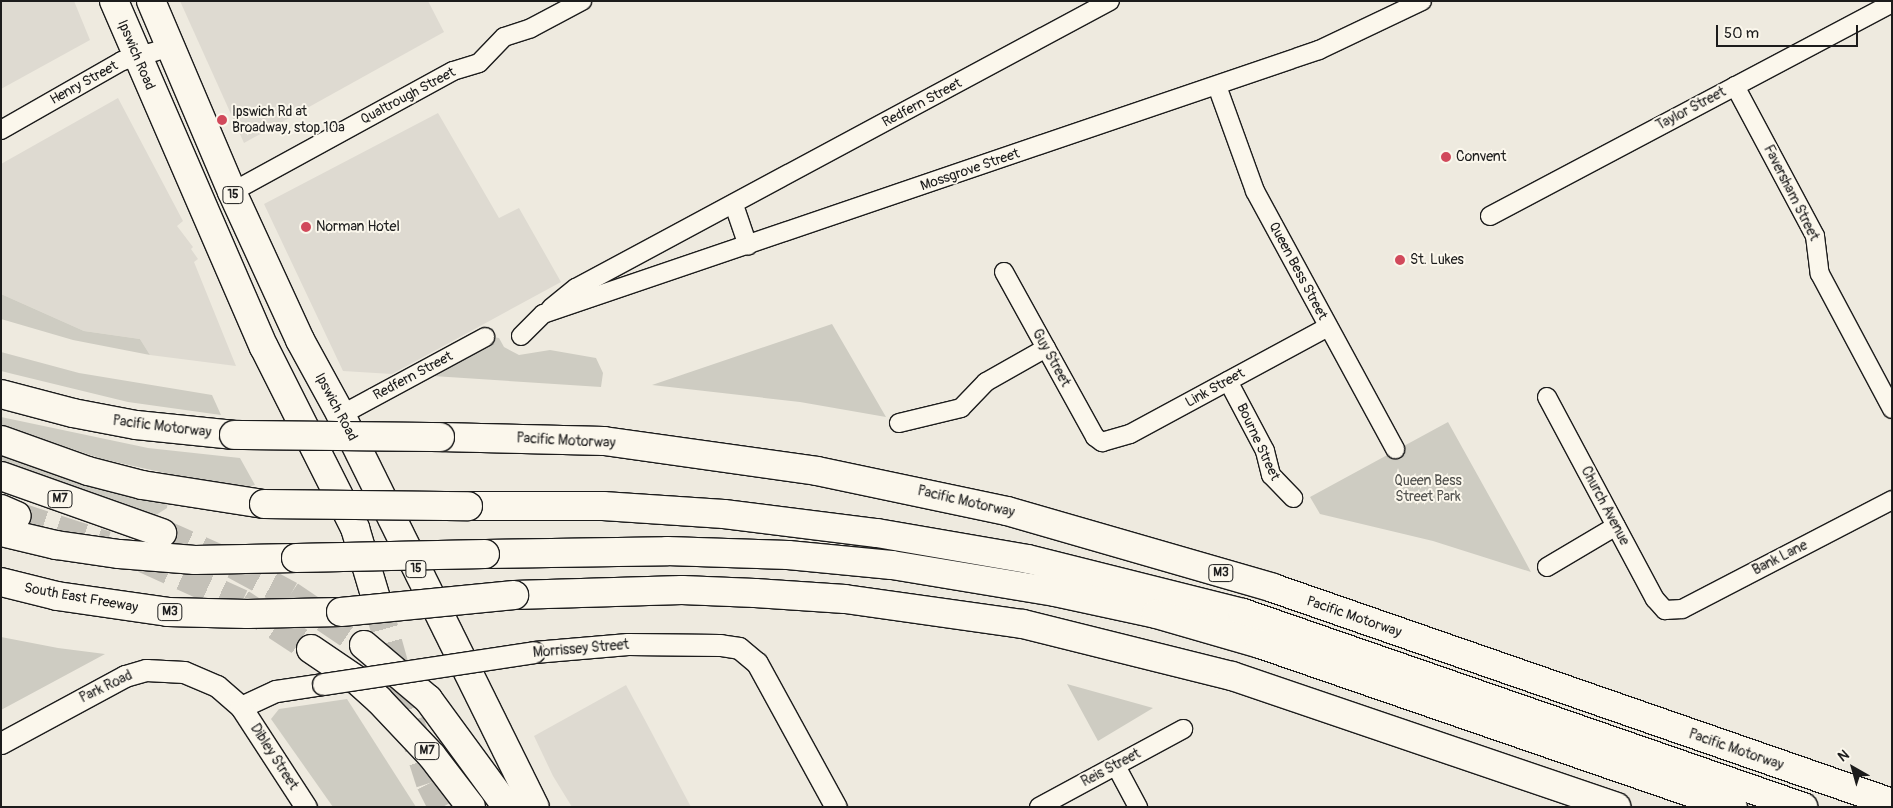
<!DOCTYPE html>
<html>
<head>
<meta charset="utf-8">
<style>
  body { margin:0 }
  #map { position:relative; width:1893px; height:808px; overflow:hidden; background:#eeeadf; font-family:Pangolin,sans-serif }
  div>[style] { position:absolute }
  .built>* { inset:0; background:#dedad1 }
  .green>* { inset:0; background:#ceccc2 }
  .trunk-tunnel>* { height:28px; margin-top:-14px; transform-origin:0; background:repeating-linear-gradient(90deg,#c4c1b8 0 28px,transparent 0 42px) }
  .motorway-tunnel>* { height:28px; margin-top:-14px; transform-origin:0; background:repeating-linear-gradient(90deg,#c4c1b8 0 28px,transparent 0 42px) }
  .roads { filter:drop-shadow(1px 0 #1c1c1c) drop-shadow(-1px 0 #1c1c1c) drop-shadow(0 1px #1c1c1c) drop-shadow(0 -1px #1c1c1c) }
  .minor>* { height:18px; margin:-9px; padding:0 9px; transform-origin:9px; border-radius:9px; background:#fbf7ec }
  .tertiary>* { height:21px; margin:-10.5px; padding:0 10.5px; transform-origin:10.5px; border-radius:10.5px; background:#fbf7ec }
  .trunk>* { height:28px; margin:-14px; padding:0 14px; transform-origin:14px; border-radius:14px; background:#fbf7ec }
  .motorway>* { height:28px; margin:-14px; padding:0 14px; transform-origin:14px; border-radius:14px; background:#fbf7ec }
  .bridges { filter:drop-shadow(1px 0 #1c1c1c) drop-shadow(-1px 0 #1c1c1c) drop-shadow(0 1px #1c1c1c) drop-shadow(0 -1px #1c1c1c) }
  .tertiary-bridge>* { height:21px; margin:-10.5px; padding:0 10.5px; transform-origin:10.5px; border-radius:10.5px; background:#fbf7ec }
  .motorway-bridge>* { height:28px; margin:-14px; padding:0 14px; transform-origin:14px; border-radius:14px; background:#fbf7ec }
  .dots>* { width:14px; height:14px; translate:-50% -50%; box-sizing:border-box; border:2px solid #fbf7ec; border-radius:50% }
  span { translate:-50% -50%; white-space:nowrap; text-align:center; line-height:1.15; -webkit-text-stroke:4px #fbf7ec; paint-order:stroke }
  .shield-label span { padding:1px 4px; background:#fbf7ec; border:1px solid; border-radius:4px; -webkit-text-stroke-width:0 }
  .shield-label { font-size:12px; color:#1c1c1c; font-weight:700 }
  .street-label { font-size:14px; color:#1c1c1c }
  .poi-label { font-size:14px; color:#1c1c1c }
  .left { translate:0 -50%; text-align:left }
  .park-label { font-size:14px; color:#51514e }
  .frame { position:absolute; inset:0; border:2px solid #1c1c1c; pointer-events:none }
  .north { position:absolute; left:1828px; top:743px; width:50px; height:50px; -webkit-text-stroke:4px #fbf7ec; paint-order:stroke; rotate:322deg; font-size:14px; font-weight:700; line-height:20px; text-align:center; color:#1c1c1c }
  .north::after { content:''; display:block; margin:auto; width:18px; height:22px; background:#1c1c1c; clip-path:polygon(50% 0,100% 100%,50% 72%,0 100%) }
  .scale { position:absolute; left:1716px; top:25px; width:142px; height:22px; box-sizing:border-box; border:2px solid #1c1c1c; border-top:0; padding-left:6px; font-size:15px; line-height:18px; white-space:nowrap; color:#1c1c1c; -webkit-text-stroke:4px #fbf7ec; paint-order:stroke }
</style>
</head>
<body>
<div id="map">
  <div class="built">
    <i style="clip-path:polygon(1px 1px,74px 1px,90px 40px,1px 89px)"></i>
    <i style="clip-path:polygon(180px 1px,428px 1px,444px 32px,244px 143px)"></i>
    <i style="clip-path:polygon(118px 98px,183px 221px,177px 226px,193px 247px,191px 249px,198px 259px,194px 262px,236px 366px,150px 355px,140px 339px,84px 331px,1px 294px,1px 164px)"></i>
    <i style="clip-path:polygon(438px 113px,499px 218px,519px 208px,561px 282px,392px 374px,343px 371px,264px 204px)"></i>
    <i style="clip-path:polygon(626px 685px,646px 722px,691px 807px,572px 807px,553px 776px,534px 736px)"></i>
  </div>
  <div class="green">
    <i style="clip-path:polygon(1px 294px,84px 331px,140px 339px,150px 355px,73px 340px,1px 319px)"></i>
    <i style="clip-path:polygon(832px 324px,886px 417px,800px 402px,652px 385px)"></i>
    <i style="clip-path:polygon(471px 333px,499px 338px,504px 347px,519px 355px,550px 350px,596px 358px,603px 373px,601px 387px,433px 376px,432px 362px,452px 343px)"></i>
    <i style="clip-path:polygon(1px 352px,79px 373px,212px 395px,221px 415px,128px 402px,13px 374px,1px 371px)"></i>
    <i style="clip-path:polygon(1px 417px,148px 448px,240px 458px,255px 485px,248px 487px,196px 480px,102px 459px,1px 425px)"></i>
    <i style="clip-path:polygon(1448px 422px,1517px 546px,1531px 572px,1433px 541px,1320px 514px,1310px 497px)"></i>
    <i style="clip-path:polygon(1px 448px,168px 498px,167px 508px,156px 515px,44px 477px,1px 460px)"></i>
    <i style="clip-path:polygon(1px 637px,58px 648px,105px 654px,1px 710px)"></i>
    <i style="clip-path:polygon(1067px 684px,1153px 708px,1098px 741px)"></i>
    <i style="clip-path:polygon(347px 699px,416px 807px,333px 807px,271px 719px,279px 709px)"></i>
  </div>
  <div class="trunk-tunnel">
    <i style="left:377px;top:602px;width:123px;rotate:74.5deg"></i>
    <i style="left:410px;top:721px;width:65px;rotate:72.1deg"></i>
    <i style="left:430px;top:783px;width:27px;rotate:63deg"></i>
  </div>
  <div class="motorway-tunnel">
    <i style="left:17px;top:516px;width:94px;rotate:18deg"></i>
    <i style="left:162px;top:533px;width:79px;rotate:24deg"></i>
    <i style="left:234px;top:565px;width:64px;rotate:28.2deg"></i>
    <i style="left:290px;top:595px;width:89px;rotate:34deg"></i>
    <i style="left:144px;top:559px;width:107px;rotate:24.4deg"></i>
    <i style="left:241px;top:603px;width:84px;rotate:33.3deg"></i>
  </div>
  <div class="roads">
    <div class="minor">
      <i style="left:1217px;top:86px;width:112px;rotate:70.1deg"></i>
      <i style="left:1255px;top:191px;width:294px;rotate:61.5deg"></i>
      <i style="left:1735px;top:86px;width:170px;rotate:61.9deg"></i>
      <i style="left:1815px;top:236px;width:38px;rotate:83deg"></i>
      <i style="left:1820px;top:274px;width:153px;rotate:61.9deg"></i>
      <i style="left:1px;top:130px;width:139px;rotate:-29.7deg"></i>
      <i style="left:122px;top:61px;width:51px;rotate:-15.9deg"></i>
      <i style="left:232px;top:192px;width:252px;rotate:-28.7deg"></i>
      <i style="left:453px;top:71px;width:27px;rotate:-17deg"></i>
      <i style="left:479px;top:63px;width:36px;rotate:-46deg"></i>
      <i style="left:504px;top:37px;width:28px;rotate:-18deg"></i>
      <i style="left:531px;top:28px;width:58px;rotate:-27.9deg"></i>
      <i style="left:734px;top:205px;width:43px;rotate:71.1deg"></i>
      <i style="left:1490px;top:216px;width:455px;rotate:-27.9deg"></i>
      <i style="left:1004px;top:272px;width:188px;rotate:61.1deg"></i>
      <i style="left:1095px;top:437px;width:9px;rotate:36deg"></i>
      <i style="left:1102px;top:442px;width:29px;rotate:-16deg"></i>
      <i style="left:1130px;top:434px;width:225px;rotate:-28.4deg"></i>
      <i style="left:551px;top:308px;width:32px;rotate:-39deg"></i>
      <i style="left:576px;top:288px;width:606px;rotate:-28.26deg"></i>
      <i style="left:521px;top:336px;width:31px;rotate:-45deg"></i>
      <i style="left:543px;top:314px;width:820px;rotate:-18.79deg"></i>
      <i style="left:1319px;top:50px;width:114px;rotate:-25.4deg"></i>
      <i style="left:1228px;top:381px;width:79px;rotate:62.1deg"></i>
      <i style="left:1265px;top:451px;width:25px;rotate:76deg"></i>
      <i style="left:1271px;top:475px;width:32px;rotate:46deg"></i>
      <i style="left:1547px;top:397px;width:229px;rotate:61.9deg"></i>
      <i style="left:1655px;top:599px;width:15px;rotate:48deg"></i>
      <i style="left:1665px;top:610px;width:17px;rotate:-3deg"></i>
      <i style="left:1682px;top:609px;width:237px;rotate:-27.4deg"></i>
      <i style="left:341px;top:415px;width:164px;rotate:-28.4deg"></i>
      <i style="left:899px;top:423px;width:64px;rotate:-13.6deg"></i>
      <i style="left:961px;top:408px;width:36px;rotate:-46deg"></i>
      <i style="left:986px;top:382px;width:69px;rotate:-29.5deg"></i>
      <i style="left:1547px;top:567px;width:80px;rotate:-30.7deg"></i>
      <i style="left:1116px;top:766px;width:47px;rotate:61.8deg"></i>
      <i style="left:1039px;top:807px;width:164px;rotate:-28.4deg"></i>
    </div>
    <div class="tertiary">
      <i style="left:534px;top:652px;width:94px;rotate:-4.9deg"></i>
      <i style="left:628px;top:644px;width:92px;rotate:0.6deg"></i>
      <i style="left:720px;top:645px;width:19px;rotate:9deg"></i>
      <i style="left:739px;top:648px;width:23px;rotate:40deg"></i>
      <i style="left:757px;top:663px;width:164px;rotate:61.3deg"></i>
      <i style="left:241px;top:707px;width:38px;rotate:-25deg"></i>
      <i style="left:276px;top:691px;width:48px;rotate:-8.5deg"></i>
      <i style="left:1px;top:743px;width:141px;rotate:-28.4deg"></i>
      <i style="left:125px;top:676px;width:22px;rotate:-16deg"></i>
      <i style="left:146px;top:670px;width:38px;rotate:3deg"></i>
      <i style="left:184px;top:672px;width:36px;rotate:23deg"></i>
      <i style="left:217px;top:686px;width:32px;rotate:41deg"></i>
      <i style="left:241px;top:707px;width:119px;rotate:57deg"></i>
    </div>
    <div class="trunk">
      <i style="left:114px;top:1px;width:377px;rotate:66.6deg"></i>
      <i style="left:264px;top:347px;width:203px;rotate:63.3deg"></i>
      <i style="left:355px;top:528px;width:77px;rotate:73.4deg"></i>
      <i style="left:151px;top:1px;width:207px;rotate:67deg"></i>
      <i style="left:232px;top:192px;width:163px;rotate:65.3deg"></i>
      <i style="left:300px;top:340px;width:85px;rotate:61.3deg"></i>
      <i style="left:341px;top:415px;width:437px;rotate:63.7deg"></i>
    </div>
    <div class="motorway">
      <i style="left:1px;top:394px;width:74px;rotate:14.8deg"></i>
      <i style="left:73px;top:413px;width:64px;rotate:10.8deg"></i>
      <i style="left:136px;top:425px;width:99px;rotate:5.8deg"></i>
      <i style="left:440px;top:437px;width:164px;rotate:1.4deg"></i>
      <i style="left:604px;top:441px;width:215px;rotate:8deg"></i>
      <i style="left:817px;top:471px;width:194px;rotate:11.9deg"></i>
      <i style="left:1007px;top:511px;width:277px;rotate:16.1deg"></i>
      <i style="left:1273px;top:588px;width:655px;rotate:19.15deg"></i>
      <i style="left:1px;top:440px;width:92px;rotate:19.6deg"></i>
      <i style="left:88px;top:471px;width:56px;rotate:14.5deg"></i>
      <i style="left:142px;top:485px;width:123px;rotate:8.9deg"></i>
      <i style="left:1px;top:476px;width:171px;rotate:19.5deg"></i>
      <i style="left:468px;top:506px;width:135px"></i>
      <i style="left:603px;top:506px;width:121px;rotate:3.8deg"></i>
      <i style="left:724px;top:514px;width:154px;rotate:7.1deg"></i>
      <i style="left:877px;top:533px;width:153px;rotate:9.8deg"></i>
      <i style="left:1028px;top:559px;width:222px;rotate:14.1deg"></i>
      <i style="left:1243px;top:613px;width:593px;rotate:19.11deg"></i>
      <i style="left:1px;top:509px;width:17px;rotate:24deg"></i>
      <i style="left:1px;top:532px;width:57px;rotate:13.3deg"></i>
      <i style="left:56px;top:545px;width:64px;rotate:8.1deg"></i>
      <i style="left:119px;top:554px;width:76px;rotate:4.5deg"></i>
      <i style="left:195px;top:560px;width:101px;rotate:-1.1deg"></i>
      <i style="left:485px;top:554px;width:182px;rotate:-0.9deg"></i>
      <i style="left:667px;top:551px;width:121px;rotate:1.9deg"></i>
      <i style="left:788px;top:555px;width:104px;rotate:5.5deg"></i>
      <i style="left:892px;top:565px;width:165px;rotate:9.4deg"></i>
      <i style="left:1055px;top:592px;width:103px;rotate:12.3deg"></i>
      <i style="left:1156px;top:614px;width:108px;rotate:16.1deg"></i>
      <i style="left:1260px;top:644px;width:500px;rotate:19.01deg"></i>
      <i style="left:1px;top:582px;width:58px;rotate:14deg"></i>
      <i style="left:57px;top:596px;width:112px;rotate:8.2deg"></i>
      <i style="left:168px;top:612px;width:79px;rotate:1.5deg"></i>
      <i style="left:247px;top:614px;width:94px;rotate:-1.2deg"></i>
      <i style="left:514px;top:595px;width:168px;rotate:-1.7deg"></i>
      <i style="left:682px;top:590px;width:73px;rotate:2.4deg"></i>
      <i style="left:755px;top:593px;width:90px;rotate:3.8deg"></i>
      <i style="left:845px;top:599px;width:180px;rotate:8deg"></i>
      <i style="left:1023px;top:624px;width:215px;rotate:14deg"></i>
      <i style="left:1232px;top:676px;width:406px;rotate:18.8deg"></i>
      <i style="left:364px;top:645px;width:84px;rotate:40.2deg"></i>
      <i style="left:428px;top:699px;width:134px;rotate:53.8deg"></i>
      <i style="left:311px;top:649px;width:57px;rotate:34.2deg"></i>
      <i style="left:358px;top:681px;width:28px;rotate:42deg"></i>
      <i style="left:379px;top:700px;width:77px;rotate:46.6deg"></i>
      <i style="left:432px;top:756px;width:64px;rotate:52.6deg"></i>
    </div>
  </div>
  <div class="bridges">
    <div class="tertiary-bridge">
      <i style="left:323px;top:684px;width:213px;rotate:-8.6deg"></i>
    </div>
    <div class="motorway-bridge">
      <i style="left:234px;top:435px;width:206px;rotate:0.6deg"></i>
      <i style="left:264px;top:504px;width:204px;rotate:0.6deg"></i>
      <i style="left:296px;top:558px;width:189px;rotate:-1.2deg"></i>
      <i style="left:341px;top:612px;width:174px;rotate:-5.6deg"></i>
    </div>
  </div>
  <div class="dots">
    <i style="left:222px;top:120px;background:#d1495b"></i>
    <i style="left:1446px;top:157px;background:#d1495b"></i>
    <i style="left:306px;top:227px;background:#d1495b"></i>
    <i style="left:1400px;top:260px;background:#d1495b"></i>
  </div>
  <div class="shield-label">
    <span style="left:233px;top:195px">15</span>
    <span style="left:60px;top:499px">M7</span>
    <span style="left:416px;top:569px">15</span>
    <span style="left:1221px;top:573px">M3</span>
    <span style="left:170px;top:612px">M3</span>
    <span style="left:427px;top:751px">M7</span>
  </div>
  <div class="street-label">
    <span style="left:136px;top:55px;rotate:67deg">Ipswich Road</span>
    <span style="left:84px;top:83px;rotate:-29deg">Henry Street</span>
    <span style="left:408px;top:96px;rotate:-28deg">Qualtrough Street</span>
    <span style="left:922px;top:103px;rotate:-28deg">Redfern Street</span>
    <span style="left:1691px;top:109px;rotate:-28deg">Taylor Street</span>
    <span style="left:970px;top:170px;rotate:-19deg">Mossgrove Street</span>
    <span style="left:1791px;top:193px;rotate:63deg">Faversham Street</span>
    <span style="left:1298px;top:271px;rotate:62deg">Queen Bess Street</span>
    <span style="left:1051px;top:358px;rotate:61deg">Guy Street</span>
    <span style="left:413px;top:376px;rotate:-28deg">Redfern Street</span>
    <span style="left:1215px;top:388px;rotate:-29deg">Link Street</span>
    <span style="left:336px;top:407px;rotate:62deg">Ipswich Road</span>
    <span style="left:162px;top:427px;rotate:7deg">Pacific Motorway</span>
    <span style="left:566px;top:441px;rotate:3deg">Pacific Motorway</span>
    <span style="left:1258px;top:442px;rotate:65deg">Bourne Street</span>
    <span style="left:966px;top:502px;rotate:13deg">Pacific Motorway</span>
    <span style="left:1605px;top:506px;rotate:62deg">Church Avenue</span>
    <span style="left:1780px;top:558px;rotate:-27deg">Bank Lane</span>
    <span style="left:81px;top:598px;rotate:10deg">South East Freeway</span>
    <span style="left:1354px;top:617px;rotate:19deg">Pacific Motorway</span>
    <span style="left:581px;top:649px;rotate:-5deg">Morrissey Street</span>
    <span style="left:106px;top:687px;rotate:-26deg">Park Road</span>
    <span style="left:1736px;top:750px;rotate:19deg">Pacific Motorway</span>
    <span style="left:274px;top:757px;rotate:57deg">Dibley Street</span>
    <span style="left:1111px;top:768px;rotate:-28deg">Reis Street</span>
  </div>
  <div class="poi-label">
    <span class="left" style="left:232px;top:120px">Ipswich Rd at<br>Broadway, stop 10a</span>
    <span class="left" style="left:1456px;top:157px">Convent</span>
    <span class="left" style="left:316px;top:227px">Norman Hotel</span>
    <span class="left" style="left:1410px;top:260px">St. Lukes</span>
  </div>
  <div class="park-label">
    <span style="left:1428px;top:489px">Queen Bess<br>Street Park</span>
  </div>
  <div class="frame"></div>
  <div class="north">N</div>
  <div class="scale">50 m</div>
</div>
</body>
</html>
